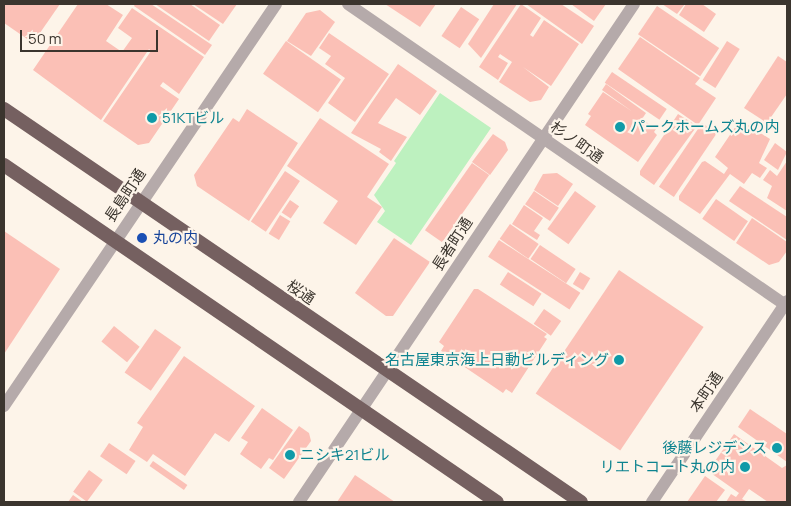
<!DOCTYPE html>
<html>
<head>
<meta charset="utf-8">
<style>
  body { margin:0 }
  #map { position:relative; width:791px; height:506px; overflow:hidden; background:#fdf4e9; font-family:Manrope,"Noto Sans JP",sans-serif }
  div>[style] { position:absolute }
  .green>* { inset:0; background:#bdf1bf }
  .building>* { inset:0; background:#fbc0b6; transform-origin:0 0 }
  .minor>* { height:12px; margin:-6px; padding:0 6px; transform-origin:6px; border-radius:6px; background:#b5aaaa }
  .tertiary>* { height:12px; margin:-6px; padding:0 6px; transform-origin:6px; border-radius:6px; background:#b5aaaa }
  .trunk>* { height:14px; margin:-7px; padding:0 7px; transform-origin:7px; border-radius:7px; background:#756060 }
  .dots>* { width:14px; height:14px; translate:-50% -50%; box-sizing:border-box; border:2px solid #fdf4e9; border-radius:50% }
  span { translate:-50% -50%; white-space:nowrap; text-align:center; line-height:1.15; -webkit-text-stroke:4.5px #fdf4e9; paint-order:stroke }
  .culture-label { font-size:15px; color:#0d838f }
  .left { translate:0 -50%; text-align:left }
  .right { translate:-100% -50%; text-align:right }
  .street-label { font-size:15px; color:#3b352e }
  .transit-label { font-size:15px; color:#164399 }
  .frame { position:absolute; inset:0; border:5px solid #3b352e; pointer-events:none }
  .scale { position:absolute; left:20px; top:30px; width:138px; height:22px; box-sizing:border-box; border:2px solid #3b352e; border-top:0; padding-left:6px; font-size:15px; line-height:18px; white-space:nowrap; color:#3b352e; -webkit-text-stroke:4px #fdf4e9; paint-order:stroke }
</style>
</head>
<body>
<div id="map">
  <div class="green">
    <i style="clip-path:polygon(440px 93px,491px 128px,411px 245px,377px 222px,385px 211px,374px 195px,396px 163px,394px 161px)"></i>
  </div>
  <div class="building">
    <i style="clip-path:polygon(4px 4px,60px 4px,33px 43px,4px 23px)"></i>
    <i style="clip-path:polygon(78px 4px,106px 4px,123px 15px,106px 41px,122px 52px,132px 38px,118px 28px,132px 8px,204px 57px,179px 94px,163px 82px,160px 86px,179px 99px,149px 143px,138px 145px,103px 121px,151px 51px,149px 49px,101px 120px,33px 70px)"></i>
    <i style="clip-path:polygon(135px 4px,151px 4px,212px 45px,205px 55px,134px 6px)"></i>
    <i style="clip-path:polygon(155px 4px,190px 4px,220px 25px,209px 41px)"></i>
    <i style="clip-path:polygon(193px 4px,237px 4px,223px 24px)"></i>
    <i style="clip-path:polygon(385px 4px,436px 4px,420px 27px)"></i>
    <i style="clip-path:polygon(494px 4px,517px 4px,481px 58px,468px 44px)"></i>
    <i style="clip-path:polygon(521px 4px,541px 18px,530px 35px,533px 37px,544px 20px,579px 44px,551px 86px,523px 67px,549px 87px,541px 100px,530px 102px,499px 82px,512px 62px,500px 54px,498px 57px,508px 63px,498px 80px,479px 67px)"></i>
    <i style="clip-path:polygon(526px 4px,561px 4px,594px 26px,582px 44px)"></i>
    <i style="clip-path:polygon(571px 4px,606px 4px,594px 21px)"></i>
    <i style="clip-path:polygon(662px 4px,685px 4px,677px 14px)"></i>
    <i style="clip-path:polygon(686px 4px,702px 4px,716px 14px,704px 32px,679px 15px)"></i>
    <i style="left:657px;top:6px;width:75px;height:34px;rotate:34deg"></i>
    <i style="left:461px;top:7px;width:22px;height:35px;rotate:34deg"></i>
    <i style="clip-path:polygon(320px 10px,335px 22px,311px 56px,287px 41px,306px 13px)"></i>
    <i style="clip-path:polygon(329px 33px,389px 74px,355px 122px,328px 103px,345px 78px,325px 64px,331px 56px,319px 48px)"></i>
    <i style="clip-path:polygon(640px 37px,700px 78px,695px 84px,716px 98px,698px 125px,618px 69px)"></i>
    <i style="left:286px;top:41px;width:67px;height:40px;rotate:35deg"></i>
    <i style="left:727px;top:41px;width:15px;height:46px;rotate:32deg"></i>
    <i style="clip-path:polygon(778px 56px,787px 62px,787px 94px,767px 123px,744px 108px)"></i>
    <i style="clip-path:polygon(398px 64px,437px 91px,420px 115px,396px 98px,378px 123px,407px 137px,391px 161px,379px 152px,381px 149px,351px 133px)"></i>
    <i style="left:612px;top:72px;width:66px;height:13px;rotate:34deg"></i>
    <i style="clip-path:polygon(606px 84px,646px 113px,642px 119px,656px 129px,654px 132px,657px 135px,638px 162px,585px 125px,591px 116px,588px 114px,603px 92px,633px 112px,602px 90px)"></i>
    <i style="clip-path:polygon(247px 109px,298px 143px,249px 221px,197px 186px,194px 175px,233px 118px,239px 122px)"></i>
    <i style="clip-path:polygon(678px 114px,697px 126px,654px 185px,640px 175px,640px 171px)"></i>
    <i style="clip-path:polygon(320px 118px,389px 164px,367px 197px,382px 207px,356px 245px,323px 223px,338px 201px,287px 166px)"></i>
    <i style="clip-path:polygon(740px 120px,770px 139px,759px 163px,767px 168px,760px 178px,752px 173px,744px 184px,730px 174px,700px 214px,679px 200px,679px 196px,702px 162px,705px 161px,724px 174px,728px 168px,715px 157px)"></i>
    <i style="left:702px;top:123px;width:18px;height:77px;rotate:34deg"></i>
    <i style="clip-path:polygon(493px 134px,505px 142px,508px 150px,490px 175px,472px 162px)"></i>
    <i style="clip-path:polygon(775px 143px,787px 152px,778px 170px,764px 160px)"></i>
    <i style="clip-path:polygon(787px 161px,787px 211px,767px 198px,772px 186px,763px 180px,770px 170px,777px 176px)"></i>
    <i style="left:472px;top:163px;width:21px;height:82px;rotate:35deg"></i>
    <i style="left:285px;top:171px;width:18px;height:61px;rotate:34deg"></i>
    <i style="clip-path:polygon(557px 173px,573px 184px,558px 206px,534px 190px,543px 174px)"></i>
    <i style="clip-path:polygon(740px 186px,787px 217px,787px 240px,729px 201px)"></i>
    <i style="left:534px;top:191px;width:30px;height:16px;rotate:34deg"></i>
    <i style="left:575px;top:191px;width:26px;height:47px;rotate:36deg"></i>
    <i style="left:716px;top:199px;width:39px;height:24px;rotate:35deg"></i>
    <i style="left:290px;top:200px;width:11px;height:15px;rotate:34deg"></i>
    <i style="clip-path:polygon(524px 205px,543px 218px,534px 231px,540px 235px,537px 240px,512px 224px)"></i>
    <i style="left:280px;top:215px;width:12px;height:22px;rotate:31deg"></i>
    <i style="clip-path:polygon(752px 218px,787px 242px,787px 251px,779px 262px,769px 265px,736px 243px)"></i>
    <i style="left:510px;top:224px;width:35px;height:18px;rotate:35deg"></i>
    <i style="clip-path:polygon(4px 231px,60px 269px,4px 354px)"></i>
    <i style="clip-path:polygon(394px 238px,430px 262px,393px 316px,386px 316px,355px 293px)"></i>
    <i style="left:499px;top:240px;width:97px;height:20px;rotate:33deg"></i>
    <i style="left:540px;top:245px;width:43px;height:17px;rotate:34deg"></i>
    <i style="left:619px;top:270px;width:102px;height:149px;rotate:34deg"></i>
    <i style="left:508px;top:272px;width:40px;height:15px;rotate:33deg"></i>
    <i style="left:580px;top:272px;width:12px;height:14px;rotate:31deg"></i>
    <i style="clip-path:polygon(474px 289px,478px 289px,547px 334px,544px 337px,547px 339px,512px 393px,506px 389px,503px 393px,441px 351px,444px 346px,439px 342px)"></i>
    <i style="left:544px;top:309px;width:21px;height:18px;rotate:35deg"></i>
    <i style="left:114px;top:326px;width:33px;height:20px;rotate:39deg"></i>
    <i style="left:155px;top:329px;width:32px;height:53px;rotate:35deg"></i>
    <i style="clip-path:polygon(184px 356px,255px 406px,229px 442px,215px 433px,185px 476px,153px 454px,147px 462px,129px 450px,143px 427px,137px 423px)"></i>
    <i style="clip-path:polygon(262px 408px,293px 430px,273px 460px,269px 458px,261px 469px,240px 454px,248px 442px,241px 438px)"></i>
    <i style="clip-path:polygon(750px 409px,787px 434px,787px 462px,738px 427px)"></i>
    <i style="clip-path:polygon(299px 426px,309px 433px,311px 441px,284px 479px,269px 468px)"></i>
    <i style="clip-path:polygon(734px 434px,782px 468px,787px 465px,787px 502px,768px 502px,749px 489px,742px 499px,748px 502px,726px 502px,731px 494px,736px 497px,739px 493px,708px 471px)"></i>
    <i style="left:109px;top:443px;width:32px;height:16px;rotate:34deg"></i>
    <i style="left:153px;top:461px;width:42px;height:6px;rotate:35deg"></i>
    <i style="left:89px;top:470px;width:17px;height:27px;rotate:36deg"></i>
    <i style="clip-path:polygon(355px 475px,395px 502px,337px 502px)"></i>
    <i style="clip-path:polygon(705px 476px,725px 490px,716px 502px,687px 502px)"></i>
    <i style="clip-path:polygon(73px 495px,83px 502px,68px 502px)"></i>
  </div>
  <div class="minor">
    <i style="left:348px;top:4px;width:533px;rotate:34.53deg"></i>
    <i style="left:4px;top:406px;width:485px;rotate:-55.9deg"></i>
    <i style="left:299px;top:502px;width:600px;rotate:-56.07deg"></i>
  </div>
  <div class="tertiary">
    <i style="left:652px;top:502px;width:242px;rotate:-56.1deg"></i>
  </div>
  <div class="trunk">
    <i style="left:4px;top:109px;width:698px;rotate:34.26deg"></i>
    <i style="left:4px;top:165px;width:597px;rotate:34.36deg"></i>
  </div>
  <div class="dots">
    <i style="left:152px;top:118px;background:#0f9aa8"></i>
    <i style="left:620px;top:127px;background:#0f9aa8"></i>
    <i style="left:142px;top:238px;background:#1a4fb4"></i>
    <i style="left:619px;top:360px;background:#0f9aa8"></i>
    <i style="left:777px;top:448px;background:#0f9aa8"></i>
    <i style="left:290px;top:455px;background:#0f9aa8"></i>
    <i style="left:745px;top:467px;background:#0f9aa8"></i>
  </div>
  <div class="culture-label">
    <span class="left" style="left:162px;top:118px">51KTビル</span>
    <span class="left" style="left:630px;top:127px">パークホームズ丸の内</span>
    <span class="right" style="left:609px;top:360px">名古屋東京海上日動ビルディング</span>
    <span class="right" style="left:767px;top:448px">後藤レジデンス</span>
    <span class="left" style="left:300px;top:455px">ニシキ21ビル</span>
    <span class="right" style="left:735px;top:467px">リエトコート丸の内</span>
  </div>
  <div class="street-label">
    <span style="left:577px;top:142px;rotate:35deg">杉ノ町通</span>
    <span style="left:125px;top:195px;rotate:-56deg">長島町通</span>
    <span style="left:452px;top:244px;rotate:-57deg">長者町通</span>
    <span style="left:301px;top:292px;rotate:34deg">桜通</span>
    <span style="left:706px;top:392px;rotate:-56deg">本町通</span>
  </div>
  <div class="transit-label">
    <span class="left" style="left:153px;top:238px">丸の内</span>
  </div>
  <div class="frame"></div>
  <div class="scale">50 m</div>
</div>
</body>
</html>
